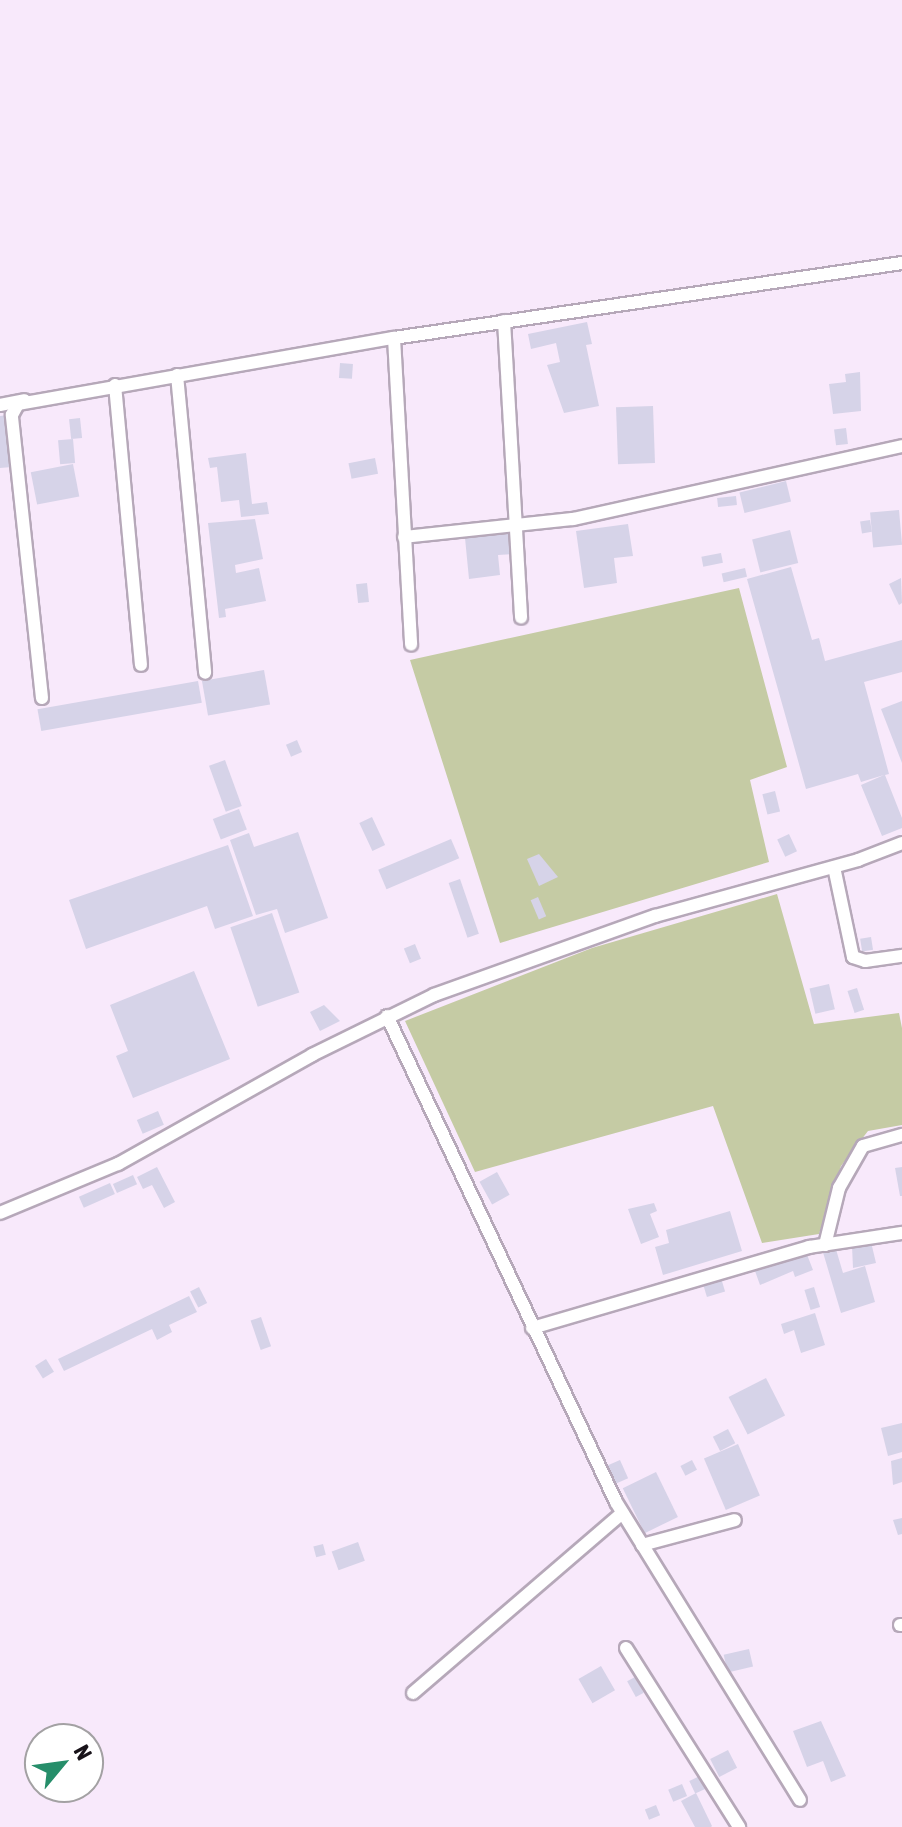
<!DOCTYPE html>
<html>
<head>
<meta charset="utf-8">
<style>
  body { margin:0 }
  #map { position:relative; width:902px; height:1827px; overflow:hidden; background:#f8e9fb; font-family:"Asap Condensed",sans-serif }
  div>[style] { position:absolute }
  .green>* { inset:0; background:#c5cba4 }
  .building>* { inset:0; background:#d6d3e8; transform-origin:0 0 }
  .roads { filter:drop-shadow(2px 0 #b6a8b9) drop-shadow(-2px 0 #b6a8b9) drop-shadow(0 2px #b6a8b9) drop-shadow(0 -2px #b6a8b9) }
  .minor>* { height:12px; margin:-6px; padding:0 6px; transform-origin:6px; border-radius:6px; background:#fff }
  span { translate:-50% -50%; white-space:nowrap; text-align:center; line-height:1.15; -webkit-text-stroke:6px #fff; paint-order:stroke }
  .north { position:absolute; left:24px; top:1723px; width:80px; height:80px; box-sizing:border-box; background:#fff; border:2px solid #a3a1a3; border-radius:50%; rotate:61deg; font-size:22px; font-weight:700; line-height:32px; text-align:center; color:#181319 }
  .north::after { content:''; display:block; margin:auto; width:28px; height:36px; background:#268e6a; clip-path:polygon(50% 0,100% 100%,50% 72%,0 100%) }
</style>
</head>
<body>
<div id="map">
  <div class="green">
    <i style="clip-path:polygon(739px 588px,787px 767px,750px 780px,769px 862px,500px 943px,410px 660px)"></i>
    <i style="clip-path:polygon(777px 894px,814px 1024px,899px 1013px,902px 1028px,902px 1125px,868px 1131px,841px 1166px,819px 1234px,762px 1243px,713px 1106px,475px 1172px,405px 1021px,592px 948px)"></i>
  </div>
  <div class="building">
    <i style="clip-path:polygon(587px 322px,592px 344px,586px 345px,599px 406px,564px 413px,547px 365px,560px 362px,556px 343px,531px 349px,528px 334px)"></i>
    <i style="left:340px;top:363px;width:13px;height:15px;rotate:4deg"></i>
    <i style="clip-path:polygon(860px 372px,861px 411px,833px 414px,829px 384px,846px 382px,845px 374px)"></i>
    <i style="left:653px;top:406px;width:57px;height:37px;rotate:88deg"></i>
    <i style="clip-path:polygon(8px 415px,12px 467px,0 468px,0 416px)"></i>
    <i style="left:80px;top:418px;width:20px;height:11px;rotate:84deg"></i>
    <i style="left:846px;top:428px;width:16px;height:12px;rotate:83deg"></i>
    <i style="left:73px;top:439px;width:24px;height:15px;rotate:85deg"></i>
    <i style="clip-path:polygon(246px 453px,252px 504px,267px 502px,269px 514px,241px 517px,239px 500px,221px 502px,217px 467px,210px 468px,208px 458px)"></i>
    <i style="left:375px;top:458px;width:16px;height:27px;rotate:79deg"></i>
    <i style="left:73px;top:464px;width:33px;height:43px;rotate:79deg"></i>
    <i style="left:786px;top:481px;width:21px;height:48px;rotate:76deg"></i>
    <i style="left:736px;top:496px;width:9px;height:19px;rotate:84deg"></i>
    <i style="left:899px;top:510px;width:35px;height:29px;rotate:85deg"></i>
    <i style="clip-path:polygon(255px 519px,263px 559px,235px 565px,236px 573px,259px 568px,266px 601px,225px 609px,226px 617px,219px 618px,208px 523px)"></i>
    <i style="left:870px;top:520px;width:12px;height:10px;rotate:81deg"></i>
    <i style="clip-path:polygon(628px 524px,633px 556px,614px 558px,617px 583px,584px 588px,576px 531px)"></i>
    <i style="left:790px;top:530px;width:34px;height:39px;rotate:76deg"></i>
    <i style="clip-path:polygon(511px 532px,513px 554px,498px 555px,500px 575px,469px 579px,465px 538px)"></i>
    <i style="left:721px;top:553px;width:10px;height:20px;rotate:79deg"></i>
    <i style="clip-path:polygon(791px 567px,812px 640px,819px 638px,825px 661px,902px 640px,902px 672px,864px 682px,889px 774px,885px 775px,902px 818px,902px 828px,882px 836px,861px 785px,884px 775px,861px 782px,858px 774px,806px 789px,747px 579px)"></i>
    <i style="left:745px;top:568px;width:9px;height:24px;rotate:77deg"></i>
    <i style="clip-path:polygon(901px 578px,902px 603px,899px 605px,889px 584px)"></i>
    <i style="left:367px;top:583px;width:19px;height:11px;rotate:84deg"></i>
    <i style="left:264px;top:670px;width:35px;height:63px;rotate:80deg"></i>
    <i style="left:198px;top:681px;width:22px;height:163px;rotate:80deg"></i>
    <i style="clip-path:polygon(902px 701px,902px 763px,881px 709px)"></i>
    <i style="left:297px;top:740px;width:13px;height:12px;rotate:67deg"></i>
    <i style="left:225px;top:760px;width:49px;height:17px;rotate:70deg"></i>
    <i style="left:775px;top:791px;width:21px;height:13px;rotate:76deg"></i>
    <i style="left:239px;top:809px;width:22px;height:28px;rotate:69deg"></i>
    <i style="left:372px;top:817px;width:31px;height:14px;rotate:65deg"></i>
    <i style="clip-path:polygon(298px 832px,328px 918px,285px 933px,277px 909px,256px 915px,230px 840px,249px 833px,254px 847px)"></i>
    <i style="left:789px;top:834px;width:19px;height:13px;rotate:65deg"></i>
    <i style="left:451px;top:839px;width:21px;height:79px;rotate:67deg"></i>
    <i style="clip-path:polygon(228px 845px,253px 916px,215px 929px,207px 906px,86px 949px,69px 900px)"></i>
    <i style="clip-path:polygon(539px 854px,558px 877px,539px 886px,527px 859px)"></i>
    <i style="left:460px;top:879px;width:58px;height:12px;rotate:71deg"></i>
    <i style="left:538px;top:897px;width:21px;height:8px;rotate:67deg"></i>
    <i style="left:272px;top:913px;width:84px;height:44px;rotate:71deg"></i>
    <i style="left:871px;top:937px;width:13px;height:11px;rotate:81deg"></i>
    <i style="left:415px;top:944px;width:16px;height:12px;rotate:68deg"></i>
    <i style="clip-path:polygon(194px 971px,230px 1059px,133px 1098px,116px 1056px,128px 1051px,110px 1005px)"></i>
    <i style="left:829px;top:984px;width:26px;height:20px;rotate:77deg"></i>
    <i style="left:857px;top:988px;width:23px;height:10px;rotate:72deg"></i>
    <i style="clip-path:polygon(324px 1005px,340px 1021px,320px 1031px,310px 1012px)"></i>
    <i style="left:158px;top:1111px;width:15px;height:23px;rotate:67deg"></i>
    <i style="clip-path:polygon(157px 1167px,175px 1202px,164px 1208px,152px 1185px,143px 1189px,137px 1177px)"></i>
    <i style="clip-path:polygon(902px 1167px,902px 1196px,900px 1196px,895px 1168px)"></i>
    <i style="left:497px;top:1172px;width:26px;height:20px;rotate:61deg"></i>
    <i style="left:133px;top:1175px;width:10px;height:22px;rotate:66deg"></i>
    <i style="left:110px;top:1183px;width:12px;height:34px;rotate:66deg"></i>
    <i style="clip-path:polygon(654px 1203px,657px 1211px,650px 1214px,659px 1237px,641px 1244px,628px 1209px)"></i>
    <i style="clip-path:polygon(730px 1211px,742px 1251px,663px 1275px,655px 1247px,669px 1243px,666px 1230px)"></i>
    <i style="clip-path:polygon(871px 1242px,876px 1263px,853px 1268px,852px 1246px)"></i>
    <i style="clip-path:polygon(835px 1246px,843px 1273px,865px 1266px,875px 1302px,841px 1313px,822px 1249px)"></i>
    <i style="clip-path:polygon(806px 1252px,813px 1270px,795px 1277px,793px 1271px,760px 1285px,755px 1271px)"></i>
    <i style="left:721px;top:1278px;width:14px;height:19px;rotate:73deg"></i>
    <i style="left:199px;top:1287px;width:18px;height:10px;rotate:63deg"></i>
    <i style="left:814px;top:1287px;width:21px;height:10px;rotate:73deg"></i>
    <i style="clip-path:polygon(189px 1296px,197px 1312px,169px 1325px,172px 1332px,157px 1340px,152px 1329px,64px 1371px,58px 1359px)"></i>
    <i style="clip-path:polygon(815px 1313px,825px 1345px,801px 1353px,794px 1330px,784px 1334px,781px 1324px)"></i>
    <i style="left:261px;top:1317px;width:31px;height:11px;rotate:71deg"></i>
    <i style="left:46px;top:1359px;width:15px;height:13px;rotate:58deg"></i>
    <i style="left:766px;top:1378px;width:42px;height:42px;rotate:63deg"></i>
    <i style="clip-path:polygon(902px 1423px,902px 1452px,888px 1456px,881px 1428px)"></i>
    <i style="left:728px;top:1429px;width:16px;height:17px;rotate:63deg"></i>
    <i style="left:738px;top:1444px;width:56px;height:37px;rotate:67deg"></i>
    <i style="clip-path:polygon(902px 1458px,902px 1482px,893px 1485px,891px 1461px)"></i>
    <i style="left:620px;top:1460px;width:20px;height:15px;rotate:66deg"></i>
    <i style="left:692px;top:1460px;width:11px;height:13px;rotate:63deg"></i>
    <i style="left:656px;top:1472px;width:50px;height:37px;rotate:64deg"></i>
    <i style="clip-path:polygon(902px 1518px,902px 1534px,898px 1535px,893px 1520px)"></i>
    <i style="left:358px;top:1542px;width:20px;height:28px;rotate:70deg"></i>
    <i style="left:323px;top:1544px;width:11px;height:10px;rotate:75deg"></i>
    <i style="left:749px;top:1649px;width:18px;height:26px;rotate:77deg"></i>
    <i style="left:601px;top:1666px;width:28px;height:26px;rotate:60deg"></i>
    <i style="left:635px;top:1677px;width:18px;height:9px;rotate:61deg"></i>
    <i style="clip-path:polygon(821px 1721px,846px 1776px,831px 1782px,823px 1761px,807px 1767px,793px 1731px)"></i>
    <i style="left:728px;top:1750px;width:20px;height:20px;rotate:63deg"></i>
    <i style="left:702px;top:1775px;width:14px;height:14px;rotate:65deg"></i>
    <i style="left:682px;top:1784px;width:13px;height:15px;rotate:67deg"></i>
    <i style="clip-path:polygon(696px 1793px,712px 1826px,711px 1827px,695px 1827px,681px 1801px)"></i>
    <i style="left:656px;top:1805px;width:11px;height:12px;rotate:68deg"></i>
  </div>
  <div class="roads">
    <div class="minor">
      <i style="left:504px;top:321px;width:297px;rotate:86.7deg"></i>
      <i style="left:394px;top:338px;width:307px;rotate:86.8deg"></i>
      <i style="left:177px;top:375px;width:299px;rotate:84.6deg"></i>
      <i style="left:115px;top:385px;width:281px;rotate:84.7deg"></i>
      <i style="left:0;top:405px;width:25px;rotate:-11deg"></i>
      <i style="left:404px;top:537px;width:170px;rotate:-6.1deg"></i>
      <i style="left:573px;top:519px;width:337px;rotate:-12.5deg"></i>
      <i style="left:42px;top:698px;width:285px;rotate:-96.1deg"></i>
      <i style="left:12px;top:415px;width:13px;rotate:-61deg"></i>
      <i style="left:18px;top:404px;width:382px;rotate:-10deg"></i>
      <i style="left:394px;top:338px;width:514px;rotate:-8.4deg"></i>
      <i style="left:834px;top:867px;width:92px;rotate:78.1deg"></i>
      <i style="left:853px;top:957px;width:13px;rotate:18deg"></i>
      <i style="left:865px;top:961px;width:37px;rotate:-8deg"></i>
      <i style="left:387px;top:1016px;width:537px;rotate:64.77deg"></i>
      <i style="left:616px;top:1502px;width:350px;rotate:58.3deg"></i>
      <i style="left:0;top:1213px;width:128px;rotate:-22.6deg"></i>
      <i style="left:118px;top:1164px;width:223px;rotate:-29.3deg"></i>
      <i style="left:312px;top:1055px;width:136px;rotate:-26.2deg"></i>
      <i style="left:434px;top:995px;width:235px;rotate:-19.7deg"></i>
      <i style="left:655px;top:916px;width:211px;rotate:-15.4deg"></i>
      <i style="left:858px;top:860px;width:47px;rotate:-21.1deg"></i>
      <i style="left:825px;top:1245px;width:59px;rotate:-76.2deg"></i>
      <i style="left:839px;top:1188px;width:48px;rotate:-60.3deg"></i>
      <i style="left:863px;top:1146px;width:41px;rotate:-15.8deg"></i>
      <i style="left:532px;top:1328px;width:289px;rotate:-16.3deg"></i>
      <i style="left:809px;top:1247px;width:94px;rotate:-8.6deg"></i>
      <i style="left:642px;top:1545px;width:96px;rotate:-15deg"></i>
      <i style="left:900px;top:1625px;width:2px"></i>
      <i style="left:626px;top:1648px;width:212px;rotate:57.7deg"></i>
      <i style="left:413px;top:1693px;width:276px;rotate:-40.7deg"></i>
    </div>
  </div>
  <div class="north">N</div>
</div>
</body>
</html>
